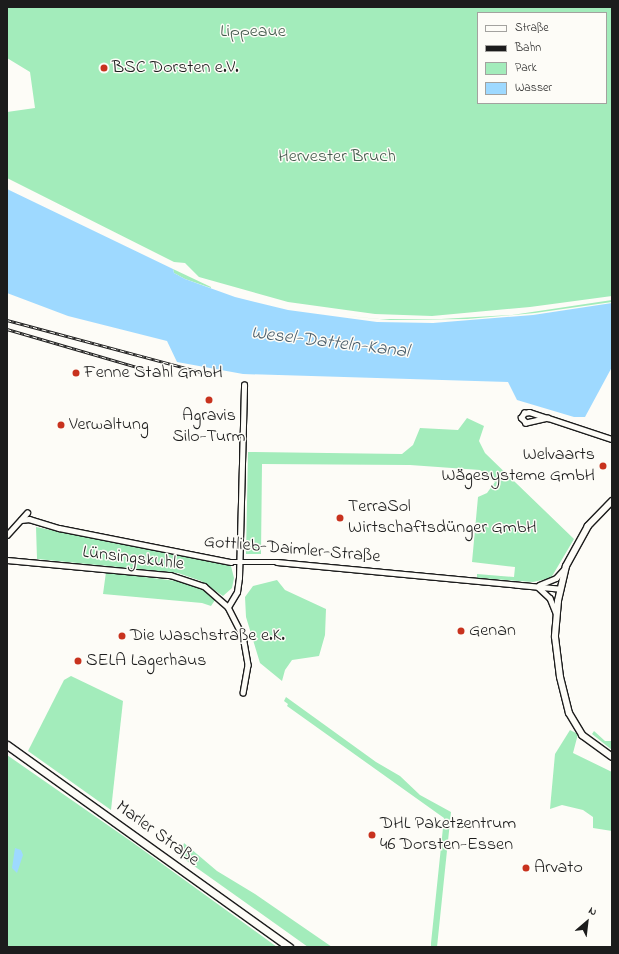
<!DOCTYPE html>
<html>
<head>
<meta charset="utf-8">
<style>
  body { margin:0 }
  #map { position:relative; width:619px; height:954px; overflow:hidden; background:#fdfcf7; font-family:"Indie Flower",sans-serif }
  div>[style] { position:absolute }
  .green>* { inset:0; background:#a3ecbb }
  .water>* { inset:0; background:#9ed9ff }
  .roads { filter:drop-shadow(1px 0 #1c1c1c) drop-shadow(-1px 0 #1c1c1c) drop-shadow(0 1px #1c1c1c) drop-shadow(0 -1px #1c1c1c) }
  .street>* { height:4.5px; margin:-2.25px; padding:0 2.25px; transform-origin:2.25px; border-radius:2.25px; background:#fdfcf7 }
  .secondary>* { height:6px; margin:-3px; padding:0 3px; transform-origin:3px; border-radius:3px; background:#fdfcf7 }
  .primary>* { height:7px; margin:-3.5px; padding:0 3.5px; transform-origin:3.5px; border-radius:3.5px; background:#fdfcf7 }
  .rail>* { height:3px; margin-top:-1.5px; transform-origin:0; background:repeating-linear-gradient(90deg,#fdfcf7 0 4.5px,#1c1c1c 0 9px); box-sizing:border-box; border-block:1px solid #1c1c1c }
  .dots>* { width:11px; height:11px; translate:-50% -50%; box-sizing:border-box; border:2px solid #fdfcf7; border-radius:50% }
  span { translate:-50% -50%; white-space:nowrap; text-align:center; line-height:1.15; -webkit-text-stroke:3px #fdfcf7; paint-order:stroke }
  .park-label { font-size:18px; color:#445a4c }
  .poi-label { font-size:18px; color:#1c1c1c }
  .left { translate:0 -50%; text-align:left }
  .right { translate:-100% -50%; text-align:right }
  .street-label { font-size:18px; color:#1c1c1c }
  .water-label { font-size:19px; color:#4a5e6b; font-style:italic }
  .frame { position:absolute; inset:0; border:8px solid #1c1c1c; pointer-events:none }
  .legend { position:absolute; left:477px; top:12px; width:130px; height:92px; box-sizing:border-box; background:#fdfcf7; border:1px solid #a3a29f; margin:0; padding:5px 7px; list-style:none; font-size:12px; color:#1c1c1c }
  .legend li { display:flex; align-items:center; gap:8px; height:20px }
  .legend b { width:20px; border:1px solid #a3a29f }
  .north { position:absolute; left:567px; top:902px; width:40px; height:40px; -webkit-text-stroke:3px #fdfcf7; paint-order:stroke; rotate:28deg; font-size:11px; font-weight:700; line-height:16px; text-align:center; color:#1c1c1c }
  .north::after { content:''; display:block; margin:auto; width:14px; height:18px; background:#1c1c1c; clip-path:polygon(50% 0,100% 100%,50% 72%,0 100%) }
</style>
</head>
<body>
<div id="map">
  <div class="green">
    <i style="clip-path:polygon(evenodd,7px 7px,612px 7px,612px 296px,530px 307px,432px 316px,375px 314px,288px 302px,199px 277px,185px 263px,174px 262px,7px 178px,7px 112px,35px 108px,30px 72px,7px 58px,7px 7px,478px 13px,606px 13px,606px 103px,478px 103px,478px 13px)"></i>
    <i style="clip-path:polygon(173px 269px,211px 287px,211px 288px,185px 279px,174px 273px)"></i>
    <i style="clip-path:polygon(612px 300px,612px 302px,535px 313px,467px 319px,390px 320px,336px 315px,378px 319px,441px 319px,512px 315px)"></i>
    <i style="clip-path:polygon(467px 418px,484px 426px,479px 441px,485px 453px,574px 539px,551px 578px,533px 582px,477px 578px,477px 574px,514px 577px,515px 567px,472px 562px,478px 497px,487px 493px,495px 482px,480px 470px,410px 465px,262px 464px,261px 554px,246px 554px,248px 452px,402px 454px,413px 445px,420px 428px,458px 430px)"></i>
    <i style="clip-path:polygon(36px 527px,231px 566px,234px 578px,232px 588px,223px 596px,201px 581px,178px 573px,37px 559px)"></i>
    <i style="clip-path:polygon(106px 572px,184px 582px,204px 590px,215px 600px,211px 606px,202px 603px,103px 594px)"></i>
    <i style="clip-path:polygon(277px 580px,285px 590px,326px 609px,325px 635px,319px 656px,292px 660px,285px 670px,282px 681px,260px 663px,246px 617px,245px 597px,253px 586px)"></i>
    <i style="clip-path:polygon(71px 676px,123px 701px,111px 810px,28px 751px,64px 680px)"></i>
    <i style="clip-path:polygon(286px 697px,376px 762px,400px 776px,420px 795px,451px 812px,437px 947px,431px 947px,431px 943px,444px 818px,287px 706px,288px 704px,284px 701px)"></i>
    <i style="clip-path:polygon(570px 730px,578px 734px,573px 753px,612px 772px,612px 831px,593px 828px,593px 817px,583px 810px,562px 805px,550px 809px,555px 754px)"></i>
    <i style="clip-path:polygon(594px 731px,605px 741px,612px 741px,612px 750px,592px 734px)"></i>
    <i style="clip-path:polygon(7px 755px,132px 842px,277px 947px,7px 947px)"></i>
    <i style="clip-path:polygon(184px 843px,217px 871px,255px 894px,332px 947px,308px 947px,180px 856px)"></i>
  </div>
  <div class="water">
    <i style="clip-path:polygon(7px 189px,173px 269px,174px 273px,185px 279px,235px 297px,288px 310px,377px 322px,433px 323px,533px 315px,612px 303px,612px 367px,585px 417px,574px 417px,517px 400px,508px 382px,243px 374px,177px 362px,167px 341px,68px 316px,7px 293px)"></i>
    <i style="clip-path:polygon(15px 848px,21px 850px,23px 855px,17px 873px,12px 868px)"></i>
  </div>
  <div class="roads">
    <div class="street">
      <i style="left:548px;top:418px;width:23px;rotate:167deg"></i>
      <i style="left:526px;top:423px;width:7px;rotate:-135deg"></i>
      <i style="left:521px;top:418px;width:6px;rotate:-59deg"></i>
      <i style="left:524px;top:413px;width:5px;rotate:-11deg"></i>
      <i style="left:529px;top:412px;width:20px;rotate:18deg"></i>
      <i style="left:548px;top:418px;width:67px;rotate:18.2deg"></i>
      <i style="left:21px;top:520px;width:8px;rotate:-7deg"></i>
      <i style="left:29px;top:519px;width:31px;rotate:17deg"></i>
      <i style="left:59px;top:528px;width:175px;rotate:11.2deg"></i>
      <i style="left:231px;top:562px;width:46px"></i>
      <i style="left:277px;top:562px;width:284px;rotate:5.4deg"></i>
      <i style="left:7px;top:535px;width:30px;rotate:-48deg"></i>
      <i style="left:7px;top:560px;width:164px;rotate:5.3deg"></i>
      <i style="left:170px;top:575px;width:36px;rotate:18deg"></i>
      <i style="left:204px;top:586px;width:32px;rotate:41deg"></i>
      <i style="left:228px;top:607px;width:33px;rotate:63deg"></i>
      <i style="left:243px;top:636px;width:29px;rotate:80deg"></i>
      <i style="left:248px;top:665px;width:28px;rotate:100deg"></i>
      <i style="left:539px;top:585px;width:18px;rotate:-22deg"></i>
      <i style="left:556px;top:578px;width:13px;rotate:-48deg"></i>
      <i style="left:538px;top:587px;width:16px;rotate:43deg"></i>
      <i style="left:550px;top:598px;width:16px;rotate:68deg"></i>
      <i style="left:228px;top:607px;width:17px;rotate:-59deg"></i>
      <i style="left:237px;top:592px;width:14px;rotate:-82deg"></i>
      <i style="left:239px;top:578px;width:193px;rotate:-88.5deg"></i>
    </div>
    <div class="secondary">
      <i style="left:612px;top:501px;width:35px;rotate:134deg"></i>
      <i style="left:588px;top:526px;width:46px;rotate:118.8deg"></i>
      <i style="left:566px;top:566px;width:36px;rotate:103deg"></i>
      <i style="left:558px;top:601px;width:36px;rotate:95deg"></i>
      <i style="left:555px;top:637px;width:40px;rotate:82.9deg"></i>
      <i style="left:560px;top:677px;width:37px;rotate:76deg"></i>
      <i style="left:569px;top:713px;width:26px;rotate:59deg"></i>
      <i style="left:582px;top:735px;width:37px;rotate:36deg"></i>
    </div>
    <div class="primary">
      <i style="left:7px;top:745px;width:347px;rotate:35.6deg"></i>
    </div>
  </div>
  <div class="rail">
    <i style="left:7px;top:320px;width:208px;rotate:15deg"></i>
    <i style="left:7px;top:329px;width:143px;rotate:16.3deg"></i>
  </div>
  <div class="dots">
    <i style="left:104px;top:68px;background:#c8321e"></i>
    <i style="left:76px;top:373px;background:#c8321e"></i>
    <i style="left:209px;top:400px;background:#c8321e"></i>
    <i style="left:61px;top:425px;background:#c8321e"></i>
    <i style="left:603px;top:466px;background:#c8321e"></i>
    <i style="left:340px;top:518px;background:#c8321e"></i>
    <i style="left:461px;top:631px;background:#c8321e"></i>
    <i style="left:122px;top:636px;background:#c8321e"></i>
    <i style="left:78px;top:661px;background:#c8321e"></i>
    <i style="left:372px;top:835px;background:#c8321e"></i>
    <i style="left:526px;top:868px;background:#c8321e"></i>
  </div>
  <div class="park-label">
    <span style="left:253px;top:32px">Lippeaue</span>
    <span style="left:337px;top:157px">Hervester Bruch</span>
  </div>
  <div class="poi-label">
    <span class="left" style="left:112px;top:68px">BSC Dorsten e.V.</span>
    <span class="left" style="left:84px;top:373px">Fenne Stahl GmbH</span>
    <span style="left:209px;top:427px">Agravis<br>Silo-Turm</span>
    <span class="left" style="left:69px;top:425px">Verwaltung</span>
    <span class="right" style="left:595px;top:466px">Welvaarts<br>Wägesysteme GmbH</span>
    <span class="left" style="left:348px;top:518px">TerraSol<br>Wirtschaftsdünger GmbH</span>
    <span class="left" style="left:469px;top:631px">Genan</span>
    <span class="left" style="left:130px;top:636px">Die Waschstraße e.K.</span>
    <span class="left" style="left:86px;top:661px">SELA Lagerhaus</span>
    <span class="left" style="left:380px;top:835px">DHL Paketzentrum<br>46 Dorsten-Essen</span>
    <span class="left" style="left:534px;top:868px">Arvato</span>
  </div>
  <div class="street-label">
    <span style="left:292px;top:550px;rotate:5deg">Gottlieb-Daimler-Straße</span>
    <span style="left:133px;top:559px;rotate:7deg">Lünsingskuhle</span>
    <span style="left:157px;top:834px;rotate:36deg">Marler Straße</span>
  </div>
  <div class="water-label">
    <span style="left:330px;top:343px;rotate:7deg">Wesel-Datteln-Kanal</span>
  </div>
  <div class="frame"></div>
  <ul class="legend">
  <li><b style="height:5px;background:#fdfcf7"></b>Straße</li>
  <li><b style="height:5px;background:#1c1c1c"></b>Bahn</li>
  <li><b style="height:11px;background:#a3ecbb"></b>Park</li>
  <li><b style="height:11px;background:#9ed9ff"></b>Wasser</li>
  </ul>
  <div class="north">N</div>
</div>
</body>
</html>
